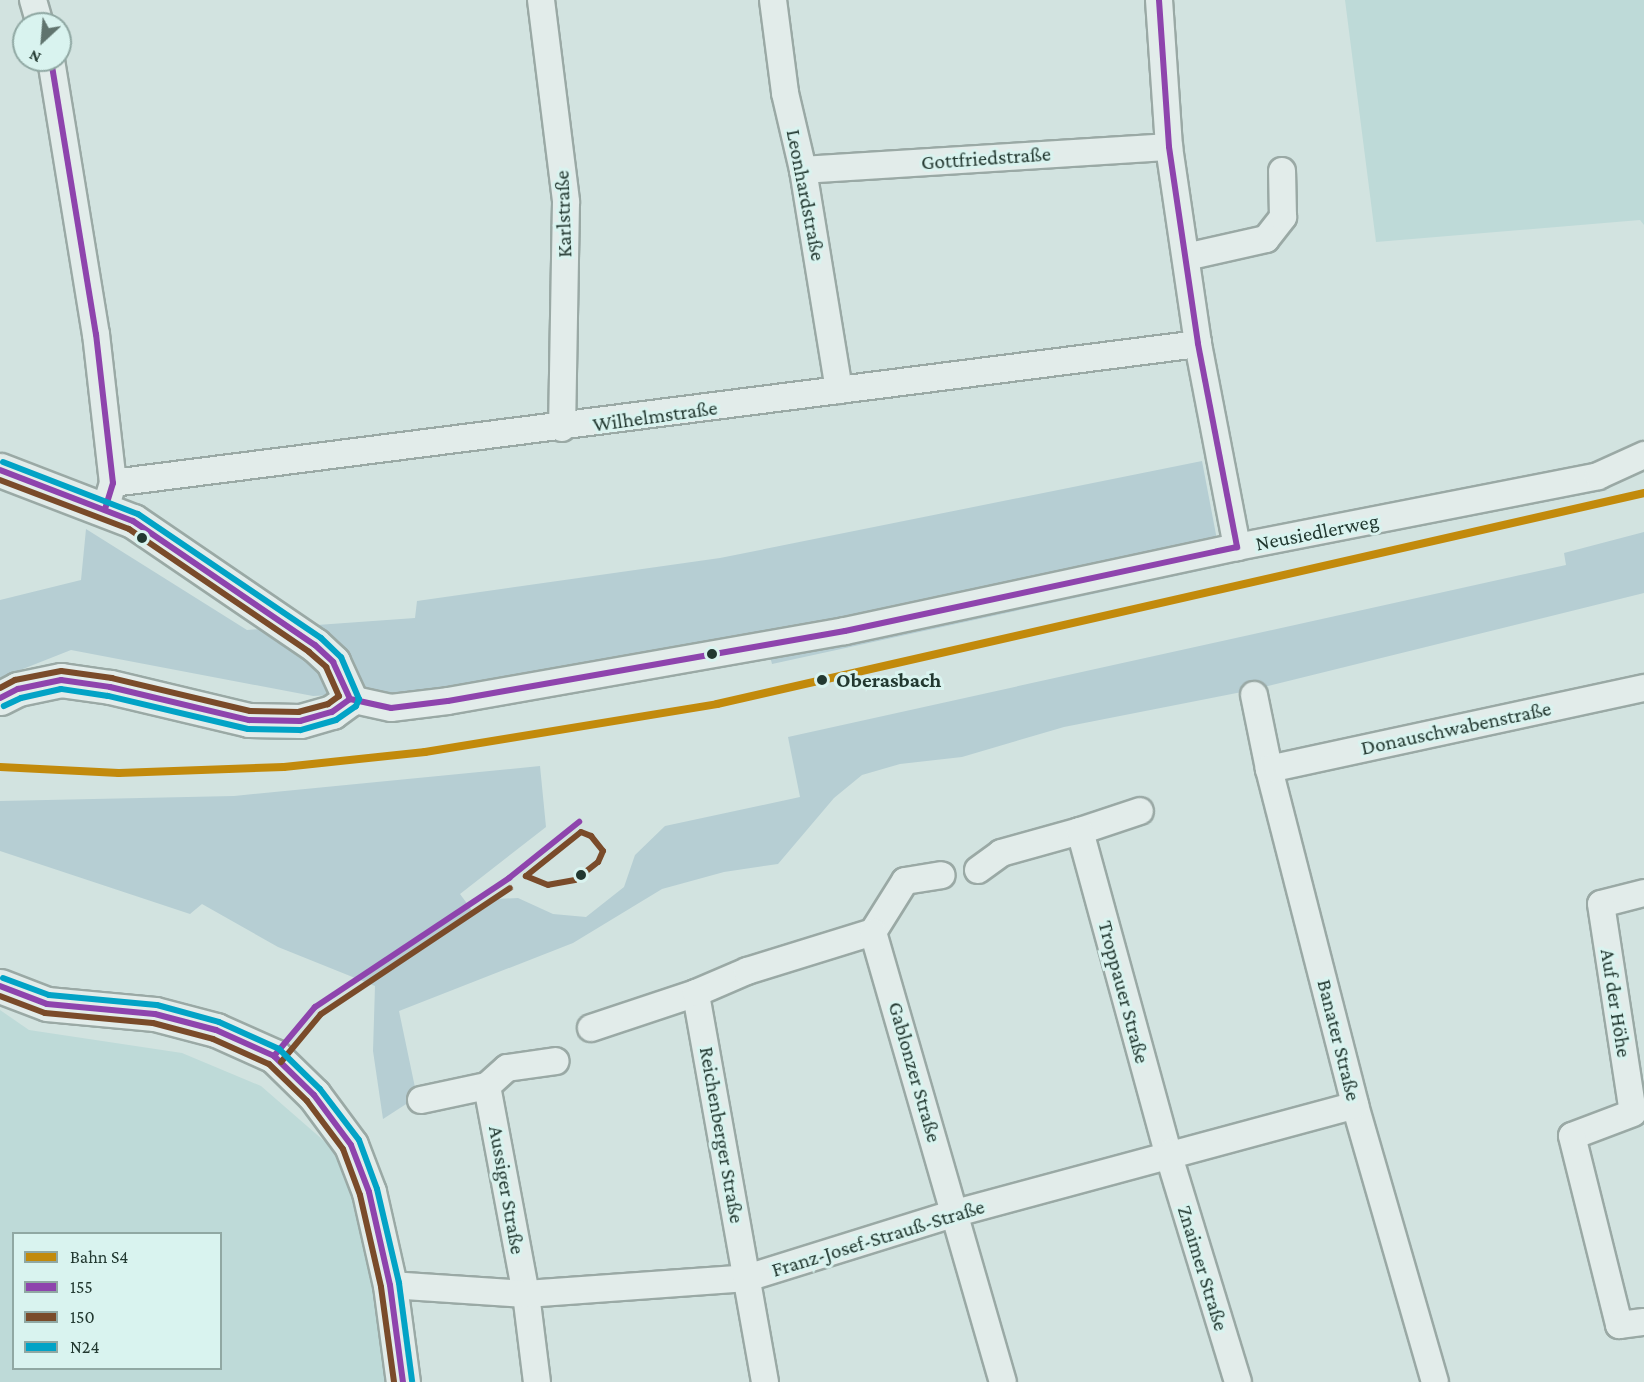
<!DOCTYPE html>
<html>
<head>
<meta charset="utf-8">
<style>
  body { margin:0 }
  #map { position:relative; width:1644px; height:1382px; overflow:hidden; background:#d2e3e0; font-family:"Crimson Pro",serif }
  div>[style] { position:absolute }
  .farmland>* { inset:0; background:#bedad8 }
  .green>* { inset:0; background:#b6ced3 }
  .roads { filter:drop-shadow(2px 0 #9aa9a5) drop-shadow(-2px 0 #9aa9a5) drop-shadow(0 2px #9aa9a5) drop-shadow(0 -2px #9aa9a5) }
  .minor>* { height:26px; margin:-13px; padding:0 13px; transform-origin:13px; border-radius:13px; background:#e2ecea }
  .tertiary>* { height:33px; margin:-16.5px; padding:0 16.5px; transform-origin:16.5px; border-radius:16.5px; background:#e2ecea }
  .bus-1>* { height:6px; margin:-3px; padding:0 3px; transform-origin:3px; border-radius:3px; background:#8e44ad }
  .bus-2>* { height:6px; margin:-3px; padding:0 3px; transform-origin:3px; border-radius:3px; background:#7a4b2a }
  .bus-3>* { height:6px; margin:-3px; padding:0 3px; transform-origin:3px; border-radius:3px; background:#02a3c6 }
  .rail-1>* { height:8px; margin:-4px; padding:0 4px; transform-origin:4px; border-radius:4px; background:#c28a0c }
  .dots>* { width:16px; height:16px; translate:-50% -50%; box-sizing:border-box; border:3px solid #d9f3ef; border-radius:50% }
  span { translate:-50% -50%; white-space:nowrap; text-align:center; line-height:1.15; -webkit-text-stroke:6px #d9f3ef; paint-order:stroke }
  .street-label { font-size:21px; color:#223830 }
  .stop-label { font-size:21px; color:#223830; font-weight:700 }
  .left { translate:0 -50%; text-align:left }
  .legend { position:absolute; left:12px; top:1232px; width:210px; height:138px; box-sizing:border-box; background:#d9f3ef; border:2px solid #90a8a3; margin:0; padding:8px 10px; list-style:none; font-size:18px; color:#223830 }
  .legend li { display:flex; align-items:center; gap:12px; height:30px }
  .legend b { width:30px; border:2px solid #90a8a3 }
  .north { position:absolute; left:12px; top:12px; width:60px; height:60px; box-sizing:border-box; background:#d9f3ef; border:2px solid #90a8a3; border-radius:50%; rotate:206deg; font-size:16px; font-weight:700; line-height:24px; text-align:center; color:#223830 }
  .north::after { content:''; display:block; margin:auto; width:21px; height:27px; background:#60746e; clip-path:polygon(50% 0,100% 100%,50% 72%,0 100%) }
</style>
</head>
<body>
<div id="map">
  <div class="farmland">
    <i style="clip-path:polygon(1345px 0,1644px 0,1644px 225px,1640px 220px,1376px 242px)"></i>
    <i style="clip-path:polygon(evenodd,0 1010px,29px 1030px,182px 1053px,261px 1086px,346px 1160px,369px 1257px,388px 1382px,0 1382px,0 1010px,14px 1234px,220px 1234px,220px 1368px,14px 1368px,14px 1234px)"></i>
  </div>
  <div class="green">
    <i style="clip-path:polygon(1202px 461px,1222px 566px,772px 664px,764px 634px,419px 691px,313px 696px,71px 650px,0 678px,0 600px,81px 580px,86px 529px,247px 630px,415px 618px,417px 601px,720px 558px)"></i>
    <i style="clip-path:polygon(1644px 532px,1644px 593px,1252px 690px,1064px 727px,962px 757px,900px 764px,862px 775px,834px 798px,778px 864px,724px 872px,662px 889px,573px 943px,399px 1011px,417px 1097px,383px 1119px,373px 1051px,375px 986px,278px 947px,202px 904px,190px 914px,0 851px,0 801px,234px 796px,540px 766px,546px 827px,460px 894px,474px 913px,496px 899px,518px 898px,553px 914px,586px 917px,624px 887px,635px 855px,665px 826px,800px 797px,788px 737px,1566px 565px,1564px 553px)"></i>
  </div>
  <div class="roads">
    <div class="minor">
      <i style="left:33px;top:0;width:25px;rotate:74deg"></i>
      <i style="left:541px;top:0;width:204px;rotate:82.9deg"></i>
      <i style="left:566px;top:202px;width:226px;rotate:91deg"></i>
      <i style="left:773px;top:0;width:94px;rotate:82.6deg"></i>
      <i style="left:785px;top:93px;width:79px;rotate:76.8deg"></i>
      <i style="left:803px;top:170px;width:223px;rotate:80.7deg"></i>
      <i style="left:1159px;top:0;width:147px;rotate:86.1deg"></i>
      <i style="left:1169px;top:147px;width:199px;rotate:81.6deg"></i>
      <i style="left:1198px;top:344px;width:207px;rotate:79.1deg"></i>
      <i style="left:51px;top:60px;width:278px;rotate:80.7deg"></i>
      <i style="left:96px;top:334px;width:150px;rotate:83.5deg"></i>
      <i style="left:113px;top:483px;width:17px;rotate:107deg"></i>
      <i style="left:803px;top:170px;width:367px;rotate:-3.6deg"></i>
      <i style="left:1186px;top:257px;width:82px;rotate:-12.7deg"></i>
      <i style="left:1266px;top:239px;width:28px;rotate:-52deg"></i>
      <i style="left:1283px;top:217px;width:46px;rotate:-91.2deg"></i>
      <i style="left:113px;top:483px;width:1094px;rotate:-7.3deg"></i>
      <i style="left:1254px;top:695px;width:76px;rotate:78.5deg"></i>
      <i style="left:1269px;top:769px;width:347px;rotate:75.6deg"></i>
      <i style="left:1355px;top:1105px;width:288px;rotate:73.9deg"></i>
      <i style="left:350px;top:699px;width:42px;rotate:12.4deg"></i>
      <i style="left:391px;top:708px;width:57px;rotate:-7deg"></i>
      <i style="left:448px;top:701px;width:403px;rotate:-10deg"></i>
      <i style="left:845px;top:631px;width:401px;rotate:-12.1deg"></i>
      <i style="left:1237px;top:547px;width:368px;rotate:-11.1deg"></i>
      <i style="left:1598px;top:476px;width:51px;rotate:-24.5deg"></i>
      <i style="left:1269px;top:769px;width:384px;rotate:-12.2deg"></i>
      <i style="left:1080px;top:831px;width:63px;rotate:-18.4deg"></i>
      <i style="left:978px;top:870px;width:29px;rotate:-36deg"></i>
      <i style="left:1001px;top:853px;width:82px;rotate:-15.6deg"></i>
      <i style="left:1080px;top:831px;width:334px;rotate:74.7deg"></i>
      <i style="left:1168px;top:1153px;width:239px;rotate:73deg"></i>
      <i style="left:1644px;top:893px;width:44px;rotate:165.7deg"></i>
      <i style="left:1601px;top:904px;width:211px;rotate:81.3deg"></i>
      <i style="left:1633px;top:1113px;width:65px;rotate:159.3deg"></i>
      <i style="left:1572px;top:1136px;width:195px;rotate:76deg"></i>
      <i style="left:1619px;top:1325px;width:25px;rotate:-7deg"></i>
      <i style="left:873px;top:932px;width:60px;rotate:-57.9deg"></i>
      <i style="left:905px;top:881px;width:37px;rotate:-9deg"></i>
      <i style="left:591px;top:1028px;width:111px;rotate:-18.4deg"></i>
      <i style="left:487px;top:1086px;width:27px;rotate:-42deg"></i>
      <i style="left:507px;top:1068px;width:49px;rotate:-8.1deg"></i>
      <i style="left:421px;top:1100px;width:67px;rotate:-12deg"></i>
      <i style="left:487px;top:1086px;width:212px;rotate:79.4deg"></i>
      <i style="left:526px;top:1294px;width:89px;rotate:82.9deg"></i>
      <i style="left:390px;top:1285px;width:136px;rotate:3.8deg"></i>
      <i style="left:526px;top:1294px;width:222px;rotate:-4.1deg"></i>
      <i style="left:747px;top:1278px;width:219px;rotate:-17.3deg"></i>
      <i style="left:956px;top:1213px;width:413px;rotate:-15.1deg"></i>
      <i style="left:765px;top:1382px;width:395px;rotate:-100.1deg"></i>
      <i style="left:696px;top:993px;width:56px;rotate:-23.3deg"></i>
      <i style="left:747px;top:971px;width:132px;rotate:-17.2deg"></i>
      <i style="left:873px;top:932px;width:468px;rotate:73.9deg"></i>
    </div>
    <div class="tertiary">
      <i style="left:0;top:470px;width:142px;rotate:21deg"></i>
      <i style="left:133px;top:521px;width:220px;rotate:34.3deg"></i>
      <i style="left:315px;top:645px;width:25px;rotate:43deg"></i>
      <i style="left:333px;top:662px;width:41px;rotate:65.3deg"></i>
      <i style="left:350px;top:699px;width:22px;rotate:144deg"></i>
      <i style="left:332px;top:712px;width:33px;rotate:164deg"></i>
      <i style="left:300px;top:721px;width:51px;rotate:-178.9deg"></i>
      <i style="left:249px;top:720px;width:143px;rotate:-166.6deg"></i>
      <i style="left:110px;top:687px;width:49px;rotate:-171.9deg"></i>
      <i style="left:61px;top:680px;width:44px;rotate:168.2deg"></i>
      <i style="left:18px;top:689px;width:20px;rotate:153deg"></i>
      <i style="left:0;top:986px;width:50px;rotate:21deg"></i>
      <i style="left:47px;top:1004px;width:108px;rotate:5.3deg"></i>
      <i style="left:155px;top:1014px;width:63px;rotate:14.7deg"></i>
      <i style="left:216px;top:1030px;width:64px;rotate:24.1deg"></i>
      <i style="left:274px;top:1056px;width:56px;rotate:44.3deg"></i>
      <i style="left:314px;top:1095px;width:62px;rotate:53.5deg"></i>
      <i style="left:351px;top:1145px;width:50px;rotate:69deg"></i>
      <i style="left:369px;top:1192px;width:95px;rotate:77.3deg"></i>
      <i style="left:390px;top:1285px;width:98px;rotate:82.4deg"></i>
    </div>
  </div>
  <div class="bus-1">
    <i style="left:1159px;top:0;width:147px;rotate:86.1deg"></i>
    <i style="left:1169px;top:147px;width:199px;rotate:81.6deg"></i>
    <i style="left:1198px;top:344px;width:207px;rotate:79.1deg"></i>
    <i style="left:51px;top:60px;width:278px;rotate:80.7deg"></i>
    <i style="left:96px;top:334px;width:150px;rotate:83.5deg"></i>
    <i style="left:113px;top:483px;width:27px;rotate:107deg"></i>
    <i style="left:0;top:470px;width:142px;rotate:21deg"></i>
    <i style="left:133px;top:521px;width:220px;rotate:34.3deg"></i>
    <i style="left:315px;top:645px;width:25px;rotate:43deg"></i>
    <i style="left:333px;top:662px;width:41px;rotate:65.3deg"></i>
    <i style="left:0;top:698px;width:20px;rotate:-27deg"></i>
    <i style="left:18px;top:689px;width:44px;rotate:-11.8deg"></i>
    <i style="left:61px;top:680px;width:49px;rotate:8.1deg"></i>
    <i style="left:110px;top:687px;width:143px;rotate:13.4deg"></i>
    <i style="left:249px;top:720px;width:51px;rotate:1.1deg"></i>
    <i style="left:300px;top:721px;width:33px;rotate:-16deg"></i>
    <i style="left:332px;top:712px;width:22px;rotate:-36deg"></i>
    <i style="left:350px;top:699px;width:42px;rotate:12.4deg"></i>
    <i style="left:391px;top:708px;width:57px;rotate:-7deg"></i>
    <i style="left:448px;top:701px;width:403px;rotate:-10deg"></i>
    <i style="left:845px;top:631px;width:401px;rotate:-12.1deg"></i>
    <i style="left:0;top:986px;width:50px;rotate:21deg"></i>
    <i style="left:47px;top:1004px;width:108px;rotate:5.3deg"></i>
    <i style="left:155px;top:1014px;width:63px;rotate:14.7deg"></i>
    <i style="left:216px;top:1030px;width:64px;rotate:24.1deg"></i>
    <i style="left:274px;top:1056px;width:56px;rotate:44.3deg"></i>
    <i style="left:314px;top:1095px;width:62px;rotate:53.5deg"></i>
    <i style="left:351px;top:1145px;width:50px;rotate:69deg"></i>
    <i style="left:369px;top:1192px;width:95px;rotate:77.3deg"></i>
    <i style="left:390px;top:1285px;width:98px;rotate:82.4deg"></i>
    <i style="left:274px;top:1056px;width:64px;rotate:-50.1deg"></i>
    <i style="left:315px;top:1007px;width:233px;rotate:-33.6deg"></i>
    <i style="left:509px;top:878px;width:90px;rotate:-38.7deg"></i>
  </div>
  <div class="bus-2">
    <i style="left:0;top:480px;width:138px;rotate:20.8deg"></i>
    <i style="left:129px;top:529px;width:218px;rotate:34.3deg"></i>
    <i style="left:309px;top:652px;width:23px;rotate:41deg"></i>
    <i style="left:326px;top:667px;width:32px;rotate:66deg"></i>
    <i style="left:339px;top:696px;width:14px;rotate:144deg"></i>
    <i style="left:328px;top:704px;width:30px;rotate:165deg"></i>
    <i style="left:299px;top:712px;width:49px;rotate:-178.8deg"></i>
    <i style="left:250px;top:711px;width:142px;rotate:-166.6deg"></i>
    <i style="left:112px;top:678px;width:51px;rotate:-172.2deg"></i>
    <i style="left:61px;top:671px;width:47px;rotate:168.9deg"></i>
    <i style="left:15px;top:680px;width:17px;rotate:152deg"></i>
    <i style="left:581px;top:832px;width:11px;rotate:22deg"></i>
    <i style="left:591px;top:836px;width:19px;rotate:51deg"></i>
    <i style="left:603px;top:851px;width:12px;rotate:114deg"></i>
    <i style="left:598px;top:862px;width:29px;rotate:142deg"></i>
    <i style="left:575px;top:880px;width:27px;rotate:170deg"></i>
    <i style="left:548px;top:885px;width:24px;rotate:-158deg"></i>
    <i style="left:526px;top:876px;width:70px;rotate:-38.7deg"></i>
    <i style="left:0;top:996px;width:48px;rotate:20.7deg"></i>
    <i style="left:45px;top:1013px;width:108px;rotate:5.3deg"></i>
    <i style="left:153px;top:1023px;width:62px;rotate:14.9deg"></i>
    <i style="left:213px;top:1039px;width:61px;rotate:24.1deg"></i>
    <i style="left:269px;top:1064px;width:53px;rotate:44.2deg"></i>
    <i style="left:307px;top:1101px;width:60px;rotate:53.1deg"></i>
    <i style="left:343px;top:1149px;width:49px;rotate:69.7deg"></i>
    <i style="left:360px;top:1195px;width:94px;rotate:77.1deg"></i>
    <i style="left:381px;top:1287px;width:96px;rotate:82.2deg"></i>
    <i style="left:281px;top:1062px;width:62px;rotate:-50.2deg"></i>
    <i style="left:321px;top:1014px;width:227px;rotate:-33.7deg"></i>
  </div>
  <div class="bus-3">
    <i style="left:3px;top:462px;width:145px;rotate:21.1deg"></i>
    <i style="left:138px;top:514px;width:221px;rotate:34.1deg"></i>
    <i style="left:321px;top:638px;width:28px;rotate:44deg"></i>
    <i style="left:341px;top:657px;width:46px;rotate:66.8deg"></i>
    <i style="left:359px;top:699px;width:8px;rotate:113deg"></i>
    <i style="left:356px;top:706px;width:24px;rotate:145deg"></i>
    <i style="left:336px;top:720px;width:37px;rotate:164deg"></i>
    <i style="left:300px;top:730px;width:52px;rotate:-178.9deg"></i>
    <i style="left:248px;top:729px;width:144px;rotate:-166.7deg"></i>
    <i style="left:108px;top:696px;width:48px;rotate:-171.5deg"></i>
    <i style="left:61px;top:689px;width:41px;rotate:167.3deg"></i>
    <i style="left:21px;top:698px;width:19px;rotate:155deg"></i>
    <i style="left:3px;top:978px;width:49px;rotate:20.3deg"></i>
    <i style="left:49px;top:995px;width:108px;rotate:5.3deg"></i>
    <i style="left:157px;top:1005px;width:64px;rotate:15.3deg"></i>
    <i style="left:219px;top:1022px;width:66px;rotate:24.2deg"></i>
    <i style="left:279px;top:1049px;width:57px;rotate:44.3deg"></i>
    <i style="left:320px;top:1089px;width:64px;rotate:52.6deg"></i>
    <i style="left:359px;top:1140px;width:52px;rotate:69.8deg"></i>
    <i style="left:377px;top:1189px;width:97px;rotate:76.8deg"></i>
    <i style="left:399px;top:1283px;width:99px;rotate:82.4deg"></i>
  </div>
  <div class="rail-1">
    <i style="left:0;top:767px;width:119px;rotate:2.9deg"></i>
    <i style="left:119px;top:773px;width:165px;rotate:-2.1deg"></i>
    <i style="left:284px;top:767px;width:142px;rotate:-6.1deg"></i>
    <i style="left:425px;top:752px;width:296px;rotate:-9.3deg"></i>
    <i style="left:717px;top:704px;width:951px;rotate:-12.82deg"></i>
  </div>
  <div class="dots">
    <i style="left:142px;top:538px;background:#223830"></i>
    <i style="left:712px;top:654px;background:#223830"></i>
    <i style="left:822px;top:680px;background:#223830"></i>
    <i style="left:581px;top:875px;background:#223830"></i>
  </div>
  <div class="street-label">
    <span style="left:986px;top:158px;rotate:-4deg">Gottfriedstraße</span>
    <span style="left:806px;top:195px;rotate:79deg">Leonhardstraße</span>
    <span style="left:563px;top:214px;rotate:-92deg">Karlstraße</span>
    <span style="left:655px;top:416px;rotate:-8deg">Wilhelmstraße</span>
    <span style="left:1317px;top:532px;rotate:-11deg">Neusiedlerweg</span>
    <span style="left:1456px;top:728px;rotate:-12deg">Donauschwabenstraße</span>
    <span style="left:1124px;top:992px;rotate:75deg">Troppauer Straße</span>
    <span style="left:1616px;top:1003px;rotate:81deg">Auf der Höhe</span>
    <span style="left:1339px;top:1040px;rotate:76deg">Banater Straße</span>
    <span style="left:915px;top:1072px;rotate:74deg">Gablonzer Straße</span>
    <span style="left:722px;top:1135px;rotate:80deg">Reichenberger Straße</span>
    <span style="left:507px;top:1190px;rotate:80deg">Aussiger Straße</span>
    <span style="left:878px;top:1238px;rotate:-17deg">Franz-Josef-Strauß-Straße</span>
    <span style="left:1203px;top:1268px;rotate:73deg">Znaimer Straße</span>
  </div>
  <div class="stop-label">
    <span class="left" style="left:836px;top:680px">Oberasbach</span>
  </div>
  <ul class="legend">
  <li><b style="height:8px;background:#c28a0c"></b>Bahn S4</li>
  <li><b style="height:8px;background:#8e44ad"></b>155</li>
  <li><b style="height:8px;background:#7a4b2a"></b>150</li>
  <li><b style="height:8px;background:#02a3c6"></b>N24</li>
  </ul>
  <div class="north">N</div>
</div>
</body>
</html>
